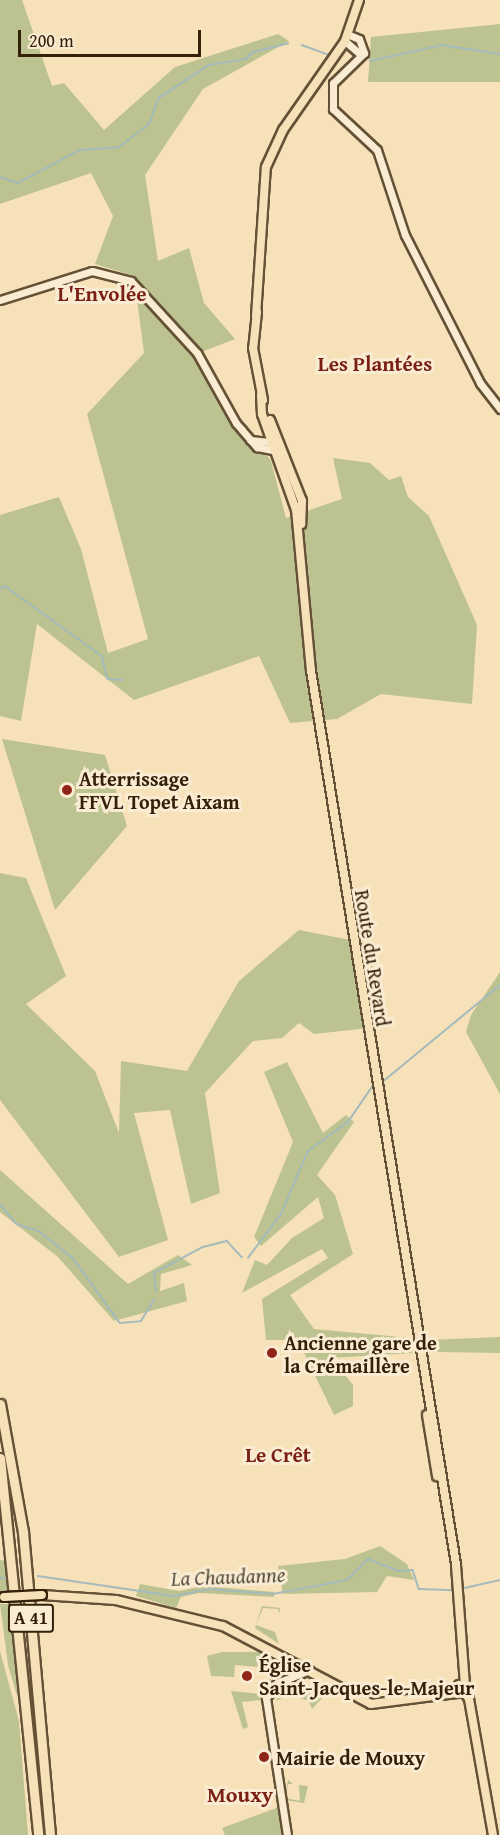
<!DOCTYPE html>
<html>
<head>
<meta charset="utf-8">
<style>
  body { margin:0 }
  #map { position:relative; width:500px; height:1835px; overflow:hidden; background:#f7e1b9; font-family:"Gentium Book Plus",serif }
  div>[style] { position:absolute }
  .green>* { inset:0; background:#bcc390 }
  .stream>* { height:1.5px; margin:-0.75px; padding:0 0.75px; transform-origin:0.75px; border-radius:0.75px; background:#a4babb }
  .roads { filter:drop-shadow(2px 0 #645136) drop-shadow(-2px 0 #645136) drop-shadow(0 2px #645136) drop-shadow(0 -2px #645136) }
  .minor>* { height:7px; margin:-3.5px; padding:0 3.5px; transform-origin:3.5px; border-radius:3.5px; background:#faecd2 }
  .major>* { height:8px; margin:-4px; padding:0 4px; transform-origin:4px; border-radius:4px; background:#f7e1b9 }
  .highway>* { height:9px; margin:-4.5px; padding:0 4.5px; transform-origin:4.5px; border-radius:4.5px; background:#f7e1b9 }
  .bridges { filter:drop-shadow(2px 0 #33210a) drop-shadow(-2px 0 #33210a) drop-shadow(0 2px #33210a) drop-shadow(0 -2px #33210a) }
  .major-bridge>* { height:8px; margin:-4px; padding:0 4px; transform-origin:4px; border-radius:4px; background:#f7e1b9 }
  .dots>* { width:16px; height:16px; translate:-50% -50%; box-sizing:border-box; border:3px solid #faecd2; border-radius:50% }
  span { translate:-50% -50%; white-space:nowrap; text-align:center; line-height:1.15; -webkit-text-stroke:6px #faecd2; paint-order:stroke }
  .shield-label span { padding:2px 4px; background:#faecd2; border:2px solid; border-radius:4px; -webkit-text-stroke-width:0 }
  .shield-label { font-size:18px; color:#33210a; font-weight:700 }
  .poi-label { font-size:20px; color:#33210a; font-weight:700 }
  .left { translate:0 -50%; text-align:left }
  .street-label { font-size:20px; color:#33210a }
  .neighbourhood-label { font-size:21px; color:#7a1f14; font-weight:700 }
  .water-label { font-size:21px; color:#554f3f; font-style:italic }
  .quarter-label { font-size:22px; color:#7a1f14; font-weight:700 }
  .scale { position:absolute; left:18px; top:30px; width:183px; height:27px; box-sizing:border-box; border:3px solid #33210a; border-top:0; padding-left:8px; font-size:18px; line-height:21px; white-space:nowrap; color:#33210a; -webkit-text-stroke:4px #faecd2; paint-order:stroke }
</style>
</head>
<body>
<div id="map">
  <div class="green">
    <i style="clip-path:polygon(0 0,22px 0,52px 86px,64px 83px,104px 130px,175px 67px,278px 34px,289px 41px,203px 89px,145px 175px,158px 261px,189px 248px,204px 303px,235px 339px,204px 351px,204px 367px,271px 461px,286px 518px,342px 499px,333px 458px,370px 463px,389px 480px,401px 476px,408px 497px,429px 516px,477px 625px,472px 704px,381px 694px,337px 719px,290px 723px,259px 656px,134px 700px,37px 624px,21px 721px,0 716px,0 515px,59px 497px,81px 549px,108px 653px,148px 639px,87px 414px,144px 353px,134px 276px,95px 264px,113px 216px,91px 173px,0 204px)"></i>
    <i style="clip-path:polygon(500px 24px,500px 82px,368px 82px,371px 37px)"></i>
    <i style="clip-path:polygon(2px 739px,105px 755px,127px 826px,55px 910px)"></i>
    <i style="clip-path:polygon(0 873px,26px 878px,66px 976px,26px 1004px,95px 1071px,119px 1133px,121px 1061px,187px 1071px,239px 981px,299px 930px,371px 944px,378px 1027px,314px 1034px,299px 1023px,282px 1038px,253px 1041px,205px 1093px,220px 1193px,191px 1204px,170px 1110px,134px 1113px,168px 1240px,119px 1257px,0 1100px)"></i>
    <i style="clip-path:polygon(500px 972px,500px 1094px,466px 1032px,471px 1015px)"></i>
    <i style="clip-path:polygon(287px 1062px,323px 1133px,346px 1115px,354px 1122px,317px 1175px,335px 1195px,353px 1254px,290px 1295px,314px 1329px,411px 1338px,412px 1353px,331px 1358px,353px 1385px,353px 1406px,334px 1415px,298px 1340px,266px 1340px,262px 1299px,328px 1258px,322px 1249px,242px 1293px,255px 1260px,267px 1265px,292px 1238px,324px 1218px,318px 1197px,261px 1246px,254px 1237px,293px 1142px,264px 1072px)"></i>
    <i style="clip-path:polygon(0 1170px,128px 1284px,178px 1255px,192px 1265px,161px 1274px,160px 1291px,184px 1283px,187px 1301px,114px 1321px,58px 1257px,0 1212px)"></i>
    <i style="clip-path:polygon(500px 1337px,500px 1353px,438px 1352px,429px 1340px)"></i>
    <i style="clip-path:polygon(380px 1546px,407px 1564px,414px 1580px,387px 1576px,377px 1592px,283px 1594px,278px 1566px,345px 1559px)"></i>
    <i style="clip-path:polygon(0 1560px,7px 1561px,8px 1591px,0 1591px)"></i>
    <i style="clip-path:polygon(140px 1584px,179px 1591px,203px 1586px,274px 1592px,274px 1597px,199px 1593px,181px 1597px,176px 1608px,136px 1596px)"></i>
    <i style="clip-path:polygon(0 1604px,12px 1604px,18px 1699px,8px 1665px)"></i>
    <i style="clip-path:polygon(262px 1606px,280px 1608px,279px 1614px,278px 1609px,263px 1608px,256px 1625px,275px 1632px,279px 1644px,255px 1628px)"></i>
    <i style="clip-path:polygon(0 1651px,19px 1721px,28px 1835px,0 1835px)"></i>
    <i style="clip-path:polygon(222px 1652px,261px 1652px,275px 1661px,278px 1674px,269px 1685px,270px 1674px,259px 1667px,235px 1665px,234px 1677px,211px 1676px,207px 1656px)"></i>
    <i style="clip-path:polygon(294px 1684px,322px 1686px,323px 1697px,312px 1709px,309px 1701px,291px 1695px,275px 1701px)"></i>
    <i style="clip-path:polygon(231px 1691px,262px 1694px,261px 1700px,242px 1702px,248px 1727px,243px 1729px)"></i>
    <i style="clip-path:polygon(288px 1780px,293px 1784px,288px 1784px,286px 1798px,300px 1801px,299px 1785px,308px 1786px,304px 1803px,284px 1800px)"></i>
    <i style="clip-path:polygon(279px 1807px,290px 1835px,225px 1835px,222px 1828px)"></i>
  </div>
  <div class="stream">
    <i style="left:302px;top:45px;width:29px;rotate:20deg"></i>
    <i style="left:370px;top:61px;width:74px;rotate:-12.5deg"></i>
    <i style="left:442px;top:45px;width:59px;rotate:8.8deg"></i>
    <i style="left:0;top:177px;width:19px;rotate:18deg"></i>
    <i style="left:18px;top:183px;width:70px;rotate:-28deg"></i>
    <i style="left:80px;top:150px;width:39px;rotate:-4deg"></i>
    <i style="left:119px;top:147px;width:38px;rotate:-37deg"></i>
    <i style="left:149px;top:124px;width:28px;rotate:-69deg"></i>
    <i style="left:159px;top:98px;width:60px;rotate:-33.4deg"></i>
    <i style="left:209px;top:65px;width:37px;rotate:-9deg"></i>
    <i style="left:246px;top:59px;width:10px;rotate:-45deg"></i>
    <i style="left:253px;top:52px;width:36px;rotate:-14deg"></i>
    <i style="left:0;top:589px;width:6px;rotate:-31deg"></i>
    <i style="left:5px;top:586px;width:120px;rotate:35.8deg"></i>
    <i style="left:102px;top:656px;width:24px;rotate:75deg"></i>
    <i style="left:108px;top:679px;width:15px;rotate:4deg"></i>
    <i style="left:380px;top:1084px;width:156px;rotate:-39.5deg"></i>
    <i style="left:0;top:1204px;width:26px;rotate:50deg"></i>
    <i style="left:17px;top:1224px;width:23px;rotate:18deg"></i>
    <i style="left:39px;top:1231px;width:43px;rotate:38.5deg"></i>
    <i style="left:73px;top:1258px;width:80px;rotate:54.1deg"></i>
    <i style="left:120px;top:1323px;width:21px;rotate:-5deg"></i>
    <i style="left:141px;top:1321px;width:25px;rotate:-58deg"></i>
    <i style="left:248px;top:1258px;width:55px;rotate:-53.1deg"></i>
    <i style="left:281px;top:1214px;width:69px;rotate:-66.8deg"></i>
    <i style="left:308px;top:1151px;width:49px;rotate:-35.9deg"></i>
    <i style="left:348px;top:1122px;width:42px;rotate:-55.6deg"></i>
    <i style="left:156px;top:1292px;width:19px;rotate:-96deg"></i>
    <i style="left:154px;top:1273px;width:55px;rotate:-28deg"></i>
    <i style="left:203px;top:1247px;width:25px;rotate:-14deg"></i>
    <i style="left:227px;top:1241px;width:22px;rotate:47deg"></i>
    <i style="left:38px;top:1576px;width:137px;rotate:8.4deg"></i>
    <i style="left:174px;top:1596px;width:36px;rotate:-11deg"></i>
    <i style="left:209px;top:1589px;width:64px;rotate:4.5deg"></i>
    <i style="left:273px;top:1594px;width:75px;rotate:-10.7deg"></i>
    <i style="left:347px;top:1580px;width:30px;rotate:-45deg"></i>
    <i style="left:368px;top:1559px;width:33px;rotate:21deg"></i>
    <i style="left:399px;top:1571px;width:14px;rotate:-4deg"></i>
    <i style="left:413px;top:1570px;width:20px;rotate:72deg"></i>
    <i style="left:419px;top:1589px;width:36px;rotate:2deg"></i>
    <i style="left:0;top:1578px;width:4px"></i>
    <i style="left:460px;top:1589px;width:41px;rotate:-12.7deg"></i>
  </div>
  <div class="roads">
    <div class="minor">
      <i style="left:347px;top:34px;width:13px;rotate:23deg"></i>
      <i style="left:359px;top:39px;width:15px;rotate:70deg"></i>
      <i style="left:364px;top:53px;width:43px;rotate:135.9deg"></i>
      <i style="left:333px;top:83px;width:26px;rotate:90deg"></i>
      <i style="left:333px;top:109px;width:60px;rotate:43deg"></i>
      <i style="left:377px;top:150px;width:89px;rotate:71.8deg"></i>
      <i style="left:405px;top:235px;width:166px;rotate:63.1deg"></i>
      <i style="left:480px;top:383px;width:33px;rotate:52deg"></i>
      <i style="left:345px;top:41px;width:21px;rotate:41deg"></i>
      <i style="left:0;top:300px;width:96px;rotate:-17.5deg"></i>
      <i style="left:92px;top:271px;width:40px;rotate:14.4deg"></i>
      <i style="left:131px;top:281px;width:98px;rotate:47.5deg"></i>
      <i style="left:197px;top:353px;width:80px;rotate:60.9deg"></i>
      <i style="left:236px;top:423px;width:9px;rotate:49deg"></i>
      <i style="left:242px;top:430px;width:23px;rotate:49deg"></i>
      <i style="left:257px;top:447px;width:16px;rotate:11deg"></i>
      <i style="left:273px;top:450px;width:9px;rotate:-49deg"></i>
      <i style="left:279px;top:443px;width:29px;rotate:-174deg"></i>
      <i style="left:287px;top:1835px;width:139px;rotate:-98.7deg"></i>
      <i style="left:266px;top:1698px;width:19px;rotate:-54deg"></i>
      <i style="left:277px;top:1683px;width:35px;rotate:-22deg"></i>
    </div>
    <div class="major">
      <i style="left:257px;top:312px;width:36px;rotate:96deg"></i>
      <i style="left:253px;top:348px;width:53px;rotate:79.1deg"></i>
      <i style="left:256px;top:316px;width:149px;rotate:-86.2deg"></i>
      <i style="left:266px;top:167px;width:41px;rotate:-65.3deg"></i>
      <i style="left:283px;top:130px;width:108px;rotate:-55.1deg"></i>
      <i style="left:345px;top:41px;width:43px;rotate:-71.1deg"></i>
      <i style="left:270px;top:420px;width:87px;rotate:68.4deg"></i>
      <i style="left:302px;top:501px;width:23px;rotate:92deg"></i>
      <i style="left:427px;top:1415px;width:62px;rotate:80.7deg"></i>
      <i style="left:42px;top:1595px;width:74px;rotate:3.9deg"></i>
      <i style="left:116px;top:1600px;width:110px;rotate:13.7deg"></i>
      <i style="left:223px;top:1626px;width:167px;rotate:27.8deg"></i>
      <i style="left:371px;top:1704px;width:86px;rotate:-7.4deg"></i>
      <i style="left:456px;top:1693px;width:12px;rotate:-42deg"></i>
      <i style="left:465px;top:1685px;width:121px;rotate:-94.3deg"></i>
      <i style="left:456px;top:1564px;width:905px;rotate:-99.22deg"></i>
      <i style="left:311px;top:671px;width:162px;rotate:-95.3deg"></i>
      <i style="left:296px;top:510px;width:102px;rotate:-109.5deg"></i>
      <i style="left:262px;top:414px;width:19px;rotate:-93deg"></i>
      <i style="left:459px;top:1685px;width:17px;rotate:54deg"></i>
      <i style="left:469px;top:1699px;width:138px;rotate:80deg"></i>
    </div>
    <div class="highway">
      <i style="left:0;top:1404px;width:130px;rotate:79.8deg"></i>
      <i style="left:23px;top:1532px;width:304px;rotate:84.9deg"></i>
      <i style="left:0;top:1458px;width:379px;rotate:84.2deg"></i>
    </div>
  </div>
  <div class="bridges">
    <div class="major-bridge">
      <i style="left:4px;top:1597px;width:38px;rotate:-3deg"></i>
    </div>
  </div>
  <div class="dots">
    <i style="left:67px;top:790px;background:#8f2418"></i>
    <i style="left:272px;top:1353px;background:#8f2418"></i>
    <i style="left:247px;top:1676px;background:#8f2418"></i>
    <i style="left:264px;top:1757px;background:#8f2418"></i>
  </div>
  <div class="shield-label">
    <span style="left:31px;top:1618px">A 41</span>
  </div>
  <div class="poi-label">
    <span class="left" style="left:79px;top:790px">Atterrissage<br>FFVL Topet Aixam</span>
    <span class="left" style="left:284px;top:1354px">Ancienne gare de<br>la Crémaillère</span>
    <span class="left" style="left:259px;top:1676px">Église<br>Saint-Jacques-le-Majeur</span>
    <span class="left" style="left:276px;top:1757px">Mairie de Mouxy</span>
  </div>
  <div class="street-label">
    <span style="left:373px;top:958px;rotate:81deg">Route du Revard</span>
  </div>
  <div class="neighbourhood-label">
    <span style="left:102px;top:294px">L'Envolée</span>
    <span style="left:375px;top:364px">Les Plantées</span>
    <span style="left:278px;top:1455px">Le Crêt</span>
  </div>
  <div class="water-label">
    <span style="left:228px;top:1577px;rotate:-2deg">La Chaudanne</span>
  </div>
  <div class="quarter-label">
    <span style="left:240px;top:1795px">Mouxy</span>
  </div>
  <div class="scale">200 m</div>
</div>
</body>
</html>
